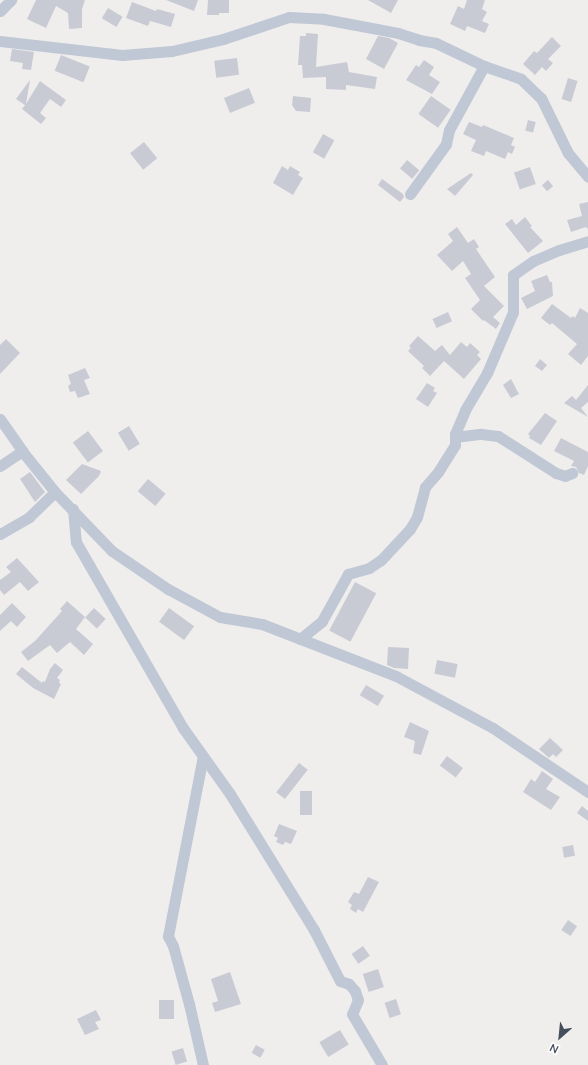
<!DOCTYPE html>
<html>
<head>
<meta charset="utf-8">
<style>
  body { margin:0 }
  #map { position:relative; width:588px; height:1065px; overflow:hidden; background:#f0eded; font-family:"Nunito Sans",sans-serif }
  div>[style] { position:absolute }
  .building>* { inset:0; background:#c9cbd4; transform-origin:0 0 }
  .street>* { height:11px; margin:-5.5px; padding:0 5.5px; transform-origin:5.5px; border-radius:5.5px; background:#bfc8d4 }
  span { translate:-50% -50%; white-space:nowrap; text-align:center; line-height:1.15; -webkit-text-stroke:3.5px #fff; paint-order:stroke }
  .north { position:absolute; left:540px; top:1017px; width:40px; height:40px; -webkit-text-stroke:3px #fff; paint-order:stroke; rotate:207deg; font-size:11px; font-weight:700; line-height:16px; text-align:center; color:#444e5c }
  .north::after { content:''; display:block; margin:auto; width:14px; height:18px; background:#444e5c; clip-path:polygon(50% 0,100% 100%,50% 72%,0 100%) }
</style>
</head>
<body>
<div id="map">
  <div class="building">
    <i style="clip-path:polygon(36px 0,85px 0,82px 9px,82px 28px,69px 29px,68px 13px,56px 6px,46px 28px,27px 19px)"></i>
    <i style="clip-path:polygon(166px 0,198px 0,194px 11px)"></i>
    <i style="clip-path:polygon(208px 0,229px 0,229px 13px,219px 13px,219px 15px,207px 15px)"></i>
    <i style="clip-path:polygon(368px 0,398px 0,391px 13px)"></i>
    <i style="clip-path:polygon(467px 0,485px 0,482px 9px,487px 12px,482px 21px,489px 24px,485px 33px,467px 26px,465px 31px,450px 24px,458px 6px,464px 9px)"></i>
    <i style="clip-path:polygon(132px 2px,156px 11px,157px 9px,175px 14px,171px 27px,150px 21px,148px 26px,126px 18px)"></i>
    <i style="left:108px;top:8px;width:17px;height:12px;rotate:31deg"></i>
    <i style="clip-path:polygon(306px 33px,318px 34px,316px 67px,347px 62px,349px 72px,377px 77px,375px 89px,346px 85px,346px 90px,326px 89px,326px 77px,303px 78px,302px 65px,298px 65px,300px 36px,306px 36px)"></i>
    <i style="clip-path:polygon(378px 36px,389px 38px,398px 43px,384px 69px,366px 59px)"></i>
    <i style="clip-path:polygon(552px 37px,561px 46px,548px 59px,553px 63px,546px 71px,542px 67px,535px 75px,523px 64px,534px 51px,537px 53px)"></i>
    <i style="clip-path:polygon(12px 49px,34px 52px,31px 70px,22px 69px,23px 63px,10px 61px)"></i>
    <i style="left:61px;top:55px;width:31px;height:17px;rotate:22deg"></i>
    <i style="left:237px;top:58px;width:17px;height:23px;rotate:83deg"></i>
    <i style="clip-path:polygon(424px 60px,434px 67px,429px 75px,440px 82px,432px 94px,406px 80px,416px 65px,419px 67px)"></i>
    <i style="left:568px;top:78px;width:10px;height:22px;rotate:17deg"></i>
    <i style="clip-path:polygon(30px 80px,26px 104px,40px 81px,66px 100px,61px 107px,50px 99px,40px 113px,46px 118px,41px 124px,22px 109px,25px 105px,16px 99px)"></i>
    <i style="left:249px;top:88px;width:16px;height:27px;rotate:68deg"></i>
    <i style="clip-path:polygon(293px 96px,311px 98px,310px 112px,296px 111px,292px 105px)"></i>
    <i style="left:431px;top:96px;width:24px;height:22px;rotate:35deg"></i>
    <i style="left:528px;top:120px;width:8px;height:11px;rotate:14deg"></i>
    <i style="clip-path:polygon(469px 122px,482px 127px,483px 125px,514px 138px,511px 145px,515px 147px,512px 154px,508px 152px,505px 159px,486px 151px,484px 156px,471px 151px,476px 140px,463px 134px)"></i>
    <i style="left:323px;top:134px;width:13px;height:21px;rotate:29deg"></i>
    <i style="left:144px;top:142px;width:21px;height:18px;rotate:51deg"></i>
    <i style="left:407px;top:160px;width:16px;height:11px;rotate:40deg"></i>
    <i style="clip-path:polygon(282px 166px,288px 170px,290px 166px,300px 172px,298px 175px,303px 178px,293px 195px,273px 183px)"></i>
    <i style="left:530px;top:167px;width:18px;height:17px;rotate:71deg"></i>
    <i style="clip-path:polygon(471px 173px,473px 175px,455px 196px,447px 189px)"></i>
    <i style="clip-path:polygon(382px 179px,403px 194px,404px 197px,400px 202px,378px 185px)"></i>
    <i style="left:548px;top:180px;width:8px;height:8px;rotate:50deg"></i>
    <i style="clip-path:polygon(588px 202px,588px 229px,586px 227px,571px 232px,567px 220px,582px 216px,579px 204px)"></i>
    <i style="clip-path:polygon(525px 217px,532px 226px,530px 227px,543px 241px,528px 253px,505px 224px,512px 219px,516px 225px)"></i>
    <i style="clip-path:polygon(457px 227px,468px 243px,474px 239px,479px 247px,476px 249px,495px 277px,484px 286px,504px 306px,493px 317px,500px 323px,496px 329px,484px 320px,483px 321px,471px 309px,480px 300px,465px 278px,471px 274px,463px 261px,452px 271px,437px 255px,453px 241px,448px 234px)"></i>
    <i style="clip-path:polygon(547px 275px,550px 282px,552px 282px,553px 296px,527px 309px,521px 298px,535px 291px,531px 281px)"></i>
    <i style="clip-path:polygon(552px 304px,571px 318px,573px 316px,575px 318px,580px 308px,588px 313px,588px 356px,581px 365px,568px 354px,577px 344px,552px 323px,550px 325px,541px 318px)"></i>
    <i style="left:448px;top:312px;width:10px;height:17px;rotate:66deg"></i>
    <i style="clip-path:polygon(418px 336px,435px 351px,442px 345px,450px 355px,461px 342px,467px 347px,470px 343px,480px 352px,477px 355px,481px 359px,464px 379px,444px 361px,430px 376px,422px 368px,424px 366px,408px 351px,411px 348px,409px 346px)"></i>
    <i style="clip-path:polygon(6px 339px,20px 353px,0 374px,0 345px)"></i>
    <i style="clip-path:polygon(540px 359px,547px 365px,542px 371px,535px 366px)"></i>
    <i style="clip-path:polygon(85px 368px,90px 378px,84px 380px,90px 394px,78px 398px,75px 391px,70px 392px,68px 386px,71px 384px,68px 375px)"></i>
    <i style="clip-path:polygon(511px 379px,519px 394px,511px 398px,503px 385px)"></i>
    <i style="clip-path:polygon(427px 383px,435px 388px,433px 391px,437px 393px,428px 407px,416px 399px)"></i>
    <i style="clip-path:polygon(588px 385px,588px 402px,581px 408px,588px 417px,564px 403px,572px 396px,576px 400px)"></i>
    <i style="clip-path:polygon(545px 413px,557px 421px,541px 445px,529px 438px,530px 436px,528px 434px)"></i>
    <i style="left:129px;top:426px;width:21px;height:13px;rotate:59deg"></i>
    <i style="left:88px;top:431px;width:25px;height:19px;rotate:53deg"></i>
    <i style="clip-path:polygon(561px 438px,588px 452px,588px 466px,584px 475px,579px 473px,576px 467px,571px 466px,574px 461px,554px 451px)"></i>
    <i style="clip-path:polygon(82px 464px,101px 471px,99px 476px,81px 494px,66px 480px)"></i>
    <i style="clip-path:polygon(30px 472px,45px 492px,35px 502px,20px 479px)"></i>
    <i style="left:148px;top:479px;width:23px;height:16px;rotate:40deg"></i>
    <i style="clip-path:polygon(17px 558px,39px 582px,28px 591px,20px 582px,4px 595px,0 590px,0 580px,11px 572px,6px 567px)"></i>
    <i style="left:355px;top:582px;width:24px;height:55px;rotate:28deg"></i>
    <i style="clip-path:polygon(67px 601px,85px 617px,76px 629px,93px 644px,84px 655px,70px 642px,57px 653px,50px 645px,28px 661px,21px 652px,35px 641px,62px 611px,60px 609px)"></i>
    <i style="clip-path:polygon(12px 603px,26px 617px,17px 627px,11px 621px,0 631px,0 615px)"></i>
    <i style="left:94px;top:608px;width:16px;height:13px;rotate:43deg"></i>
    <i style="left:169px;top:608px;width:31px;height:17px;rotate:36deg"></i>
    <i style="clip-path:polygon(388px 647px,409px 648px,408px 669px,394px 668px,387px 665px)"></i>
    <i style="left:437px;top:660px;width:21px;height:14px;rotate:11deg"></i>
    <i style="clip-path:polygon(55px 663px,63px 670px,57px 678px,60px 680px,59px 683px,61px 684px,54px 699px,33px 688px,16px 674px,22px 667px,42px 683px,43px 681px,45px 682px,50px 669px)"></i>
    <i style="left:366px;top:685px;width:21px;height:12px;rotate:31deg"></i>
    <i style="clip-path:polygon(410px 722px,429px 731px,421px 755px,413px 753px,415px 741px,404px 737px)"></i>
    <i style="clip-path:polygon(550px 738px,563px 750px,556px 757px,553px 754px,549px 758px,539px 749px)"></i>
    <i style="left:447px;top:756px;width:20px;height:12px;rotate:37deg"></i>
    <i style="left:299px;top:763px;width:11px;height:37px;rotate:38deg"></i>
    <i style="clip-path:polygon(542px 771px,553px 779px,546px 789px,560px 797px,551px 810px,523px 792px,531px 779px,535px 782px)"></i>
    <i style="left:300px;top:791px;width:12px;height:24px"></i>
    <i style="clip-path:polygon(582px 806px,588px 811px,588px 821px,577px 813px)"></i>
    <i style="clip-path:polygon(279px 824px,297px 831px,291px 844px,285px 842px,283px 845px,276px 842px,278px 838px,274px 836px)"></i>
    <i style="left:573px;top:845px;width:11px;height:11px;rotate:80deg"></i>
    <i style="clip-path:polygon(368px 877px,379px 882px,363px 912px,358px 909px,356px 913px,350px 909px,352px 905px,348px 902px,354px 892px,359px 894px)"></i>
    <i style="left:568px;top:920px;width:11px;height:12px;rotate:34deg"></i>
    <i style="left:363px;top:946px;width:12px;height:14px;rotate:55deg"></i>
    <i style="left:378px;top:969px;width:19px;height:16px;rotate:72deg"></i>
    <i style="clip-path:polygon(230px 972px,241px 1004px,215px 1012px,212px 1003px,218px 1001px,211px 979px)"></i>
    <i style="left:396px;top:999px;width:16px;height:12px;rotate:72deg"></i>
    <i style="left:159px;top:1000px;width:15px;height:19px"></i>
    <i style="clip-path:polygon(96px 1010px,101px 1020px,95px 1022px,99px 1029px,85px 1035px,77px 1019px)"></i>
    <i style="left:340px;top:1030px;width:17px;height:24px;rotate:59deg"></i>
    <i style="left:256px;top:1045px;width:10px;height:9px;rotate:29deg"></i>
    <i style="left:183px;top:1048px;width:14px;height:12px;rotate:73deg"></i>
  </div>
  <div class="street">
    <i style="left:0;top:11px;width:16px;rotate:-45deg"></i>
    <i style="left:0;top:41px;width:123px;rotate:6.5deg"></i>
    <i style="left:122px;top:55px;width:50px;rotate:-4.6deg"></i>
    <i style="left:172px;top:51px;width:52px;rotate:-13.2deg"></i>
    <i style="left:223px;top:39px;width:70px;rotate:-18.4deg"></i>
    <i style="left:289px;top:17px;width:35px;rotate:3deg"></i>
    <i style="left:324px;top:19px;width:75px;rotate:10.7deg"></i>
    <i style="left:398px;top:33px;width:22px;rotate:18deg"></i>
    <i style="left:419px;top:40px;width:17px;rotate:10deg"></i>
    <i style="left:436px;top:43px;width:53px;rotate:25.6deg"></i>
    <i style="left:484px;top:66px;width:39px;rotate:19deg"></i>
    <i style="left:521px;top:79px;width:28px;rotate:44deg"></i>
    <i style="left:541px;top:98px;width:61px;rotate:63.9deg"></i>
    <i style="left:568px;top:153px;width:31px;rotate:50deg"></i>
    <i style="left:410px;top:194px;width:62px;rotate:-54.2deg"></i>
    <i style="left:446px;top:144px;width:14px;rotate:-78deg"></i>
    <i style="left:449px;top:130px;width:73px;rotate:-61.3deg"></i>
    <i style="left:0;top:419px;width:39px;rotate:55deg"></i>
    <i style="left:22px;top:451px;width:53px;rotate:51.2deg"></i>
    <i style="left:55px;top:492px;width:82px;rotate:46deg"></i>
    <i style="left:112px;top:551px;width:68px;rotate:34.2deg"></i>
    <i style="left:168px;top:589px;width:59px;rotate:28.3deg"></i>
    <i style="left:220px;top:617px;width:43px;rotate:9.5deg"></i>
    <i style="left:262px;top:624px;width:144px;rotate:21.2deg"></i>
    <i style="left:396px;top:676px;width:110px;rotate:28.2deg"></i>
    <i style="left:493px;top:728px;width:115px;rotate:34deg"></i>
    <i style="left:455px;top:437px;width:26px;rotate:-7deg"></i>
    <i style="left:481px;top:434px;width:17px;rotate:7deg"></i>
    <i style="left:498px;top:436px;width:69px;rotate:32.5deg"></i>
    <i style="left:556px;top:473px;width:9px;rotate:18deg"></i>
    <i style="left:565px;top:476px;width:8px;rotate:-23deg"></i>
    <i style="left:0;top:466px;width:27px;rotate:-34deg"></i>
    <i style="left:73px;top:509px;width:33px;rotate:85deg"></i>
    <i style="left:76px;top:542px;width:215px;rotate:60.1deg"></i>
    <i style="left:183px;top:728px;width:81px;rotate:54.5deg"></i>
    <i style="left:230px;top:794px;width:160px;rotate:58.3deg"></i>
    <i style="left:314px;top:930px;width:57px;rotate:63deg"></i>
    <i style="left:340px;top:981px;width:9px;rotate:18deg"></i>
    <i style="left:349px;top:984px;width:9px;rotate:49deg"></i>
    <i style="left:355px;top:991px;width:9px;rotate:72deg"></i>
    <i style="left:358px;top:1000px;width:15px;rotate:113deg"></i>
    <i style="left:352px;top:1014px;width:59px;rotate:59.5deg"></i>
    <i style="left:0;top:534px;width:34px;rotate:-30deg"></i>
    <i style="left:29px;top:517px;width:36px;rotate:-44deg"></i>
    <i style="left:300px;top:639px;width:28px;rotate:-39deg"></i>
    <i style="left:322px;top:621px;width:54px;rotate:-61deg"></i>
    <i style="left:348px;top:574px;width:22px;rotate:-16deg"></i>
    <i style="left:369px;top:568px;width:14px;rotate:-34deg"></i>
    <i style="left:381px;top:560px;width:42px;rotate:-46.9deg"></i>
    <i style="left:410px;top:529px;width:14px;rotate:-60deg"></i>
    <i style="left:417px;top:517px;width:31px;rotate:-75deg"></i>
    <i style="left:425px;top:487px;width:20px;rotate:-49deg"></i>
    <i style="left:438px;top:472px;width:32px;rotate:-58deg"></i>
    <i style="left:455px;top:445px;width:11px;rotate:-90deg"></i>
    <i style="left:455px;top:434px;width:26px;rotate:-67deg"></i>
    <i style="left:465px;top:410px;width:43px;rotate:-59.3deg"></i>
    <i style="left:487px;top:373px;width:66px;rotate:-66.9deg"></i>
    <i style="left:513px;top:312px;width:37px;rotate:-90deg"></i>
    <i style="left:513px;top:275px;width:24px;rotate:-35deg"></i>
    <i style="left:533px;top:261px;width:28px;rotate:-23deg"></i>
    <i style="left:559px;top:250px;width:30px;rotate:-17deg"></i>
    <i style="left:203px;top:1065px;width:63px;rotate:-102.9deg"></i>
    <i style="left:189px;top:1004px;width:60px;rotate:-105.4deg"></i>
    <i style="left:173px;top:946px;width:11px;rotate:-117deg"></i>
    <i style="left:168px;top:936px;width:183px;rotate:-79deg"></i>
  </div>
  <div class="north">N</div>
</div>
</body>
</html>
